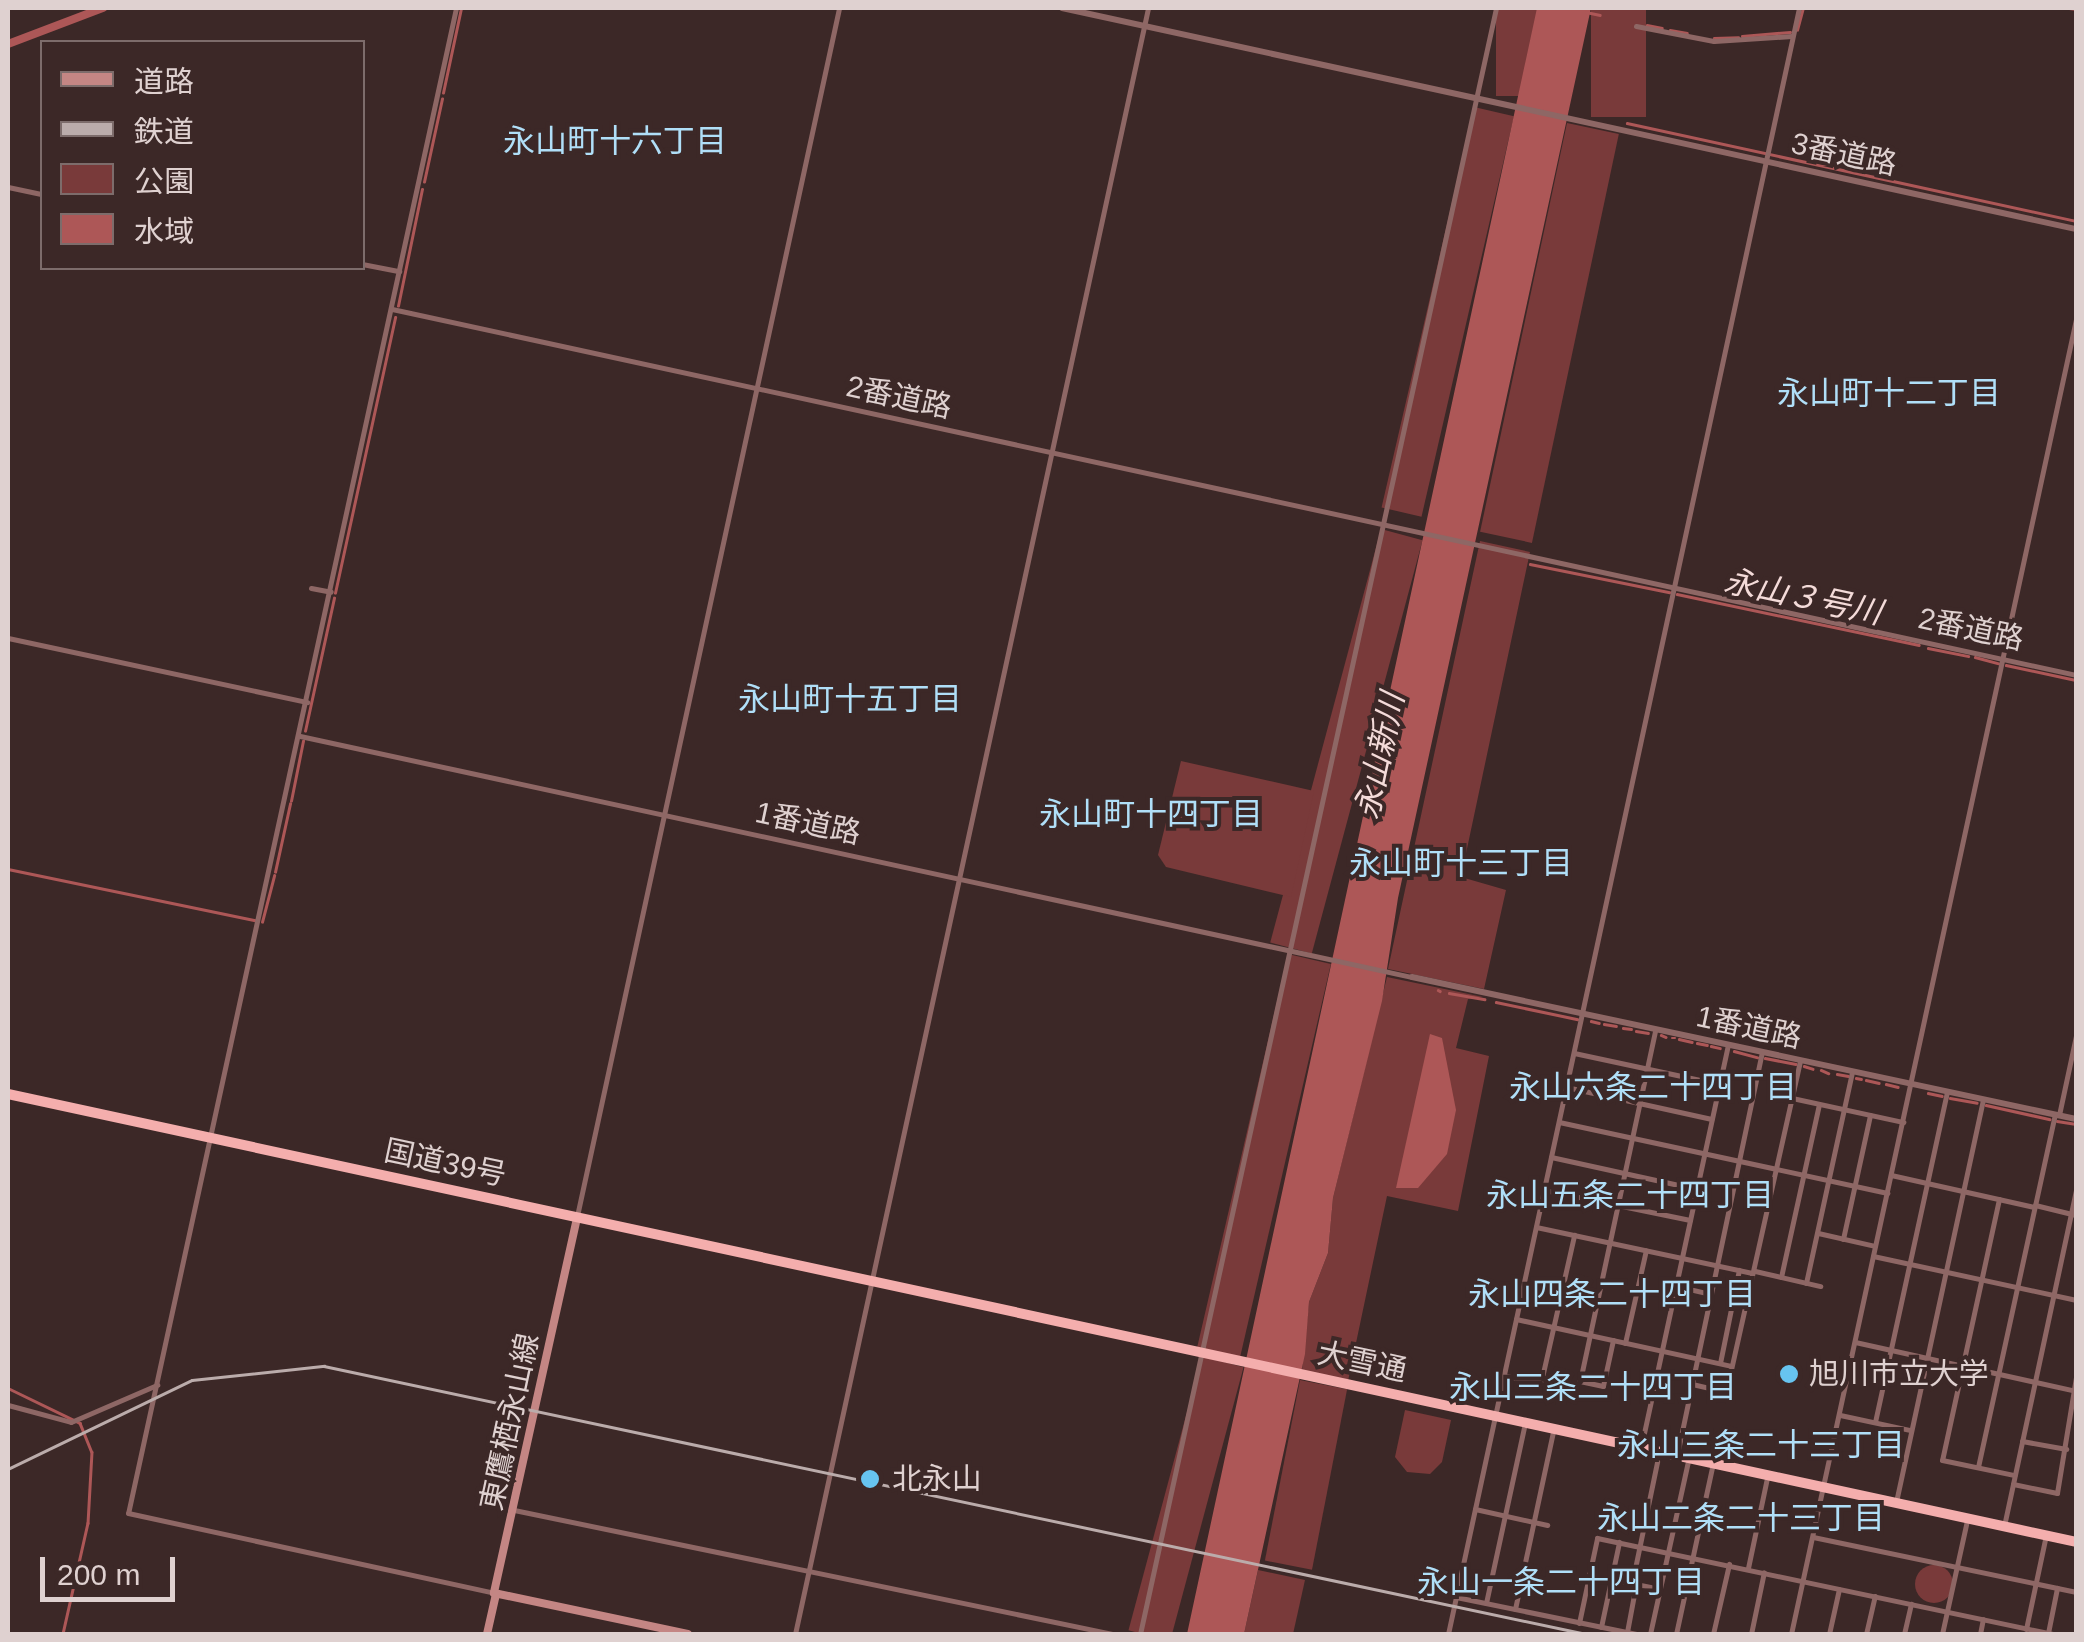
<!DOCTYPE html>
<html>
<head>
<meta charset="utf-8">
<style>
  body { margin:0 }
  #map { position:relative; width:2084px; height:1642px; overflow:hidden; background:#3c2827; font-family:Helvetica,"Noto Sans JP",sans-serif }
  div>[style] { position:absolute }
  .green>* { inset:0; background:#793a3a; transform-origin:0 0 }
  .round { border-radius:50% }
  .water>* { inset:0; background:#ad5757 }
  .stream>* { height:2.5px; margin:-1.25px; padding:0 1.25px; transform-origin:1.25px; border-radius:1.25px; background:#ad5757 }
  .river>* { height:8px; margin:-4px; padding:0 4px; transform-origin:4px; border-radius:4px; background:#ad5757 }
  .minor>* { height:5px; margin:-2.5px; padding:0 2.5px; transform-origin:2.5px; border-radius:2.5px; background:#8e6765 }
  .tertiary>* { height:6px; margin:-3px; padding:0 3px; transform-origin:3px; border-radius:3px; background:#8e6765 }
  .secondary>* { height:8px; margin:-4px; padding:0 4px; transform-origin:4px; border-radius:4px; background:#c48684 }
  .trunk>* { height:10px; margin:-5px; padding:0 5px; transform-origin:5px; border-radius:5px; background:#f4aead }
  .rail>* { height:2.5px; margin:-1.25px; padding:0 1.25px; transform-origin:1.25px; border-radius:1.25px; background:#bbacab }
  .dots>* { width:28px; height:28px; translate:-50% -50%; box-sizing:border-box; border:5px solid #3c2827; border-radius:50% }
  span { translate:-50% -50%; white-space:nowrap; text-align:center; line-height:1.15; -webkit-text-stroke:8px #3c2827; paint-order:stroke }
  .street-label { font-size:30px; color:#dfd1d0 }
  .poi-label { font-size:30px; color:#dfd1d0 }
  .left { translate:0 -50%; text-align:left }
  .neighbourhood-label { font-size:32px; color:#b0dff8 }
  .water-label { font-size:32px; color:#f4dbd9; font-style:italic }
  .frame { position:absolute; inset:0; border:10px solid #dfd1d0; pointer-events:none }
  .legend { position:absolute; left:40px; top:40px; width:325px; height:230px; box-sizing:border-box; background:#3c2827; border:2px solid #7d6c6b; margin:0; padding:12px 18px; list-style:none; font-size:30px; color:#dfd1d0 }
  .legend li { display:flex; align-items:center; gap:20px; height:50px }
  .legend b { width:50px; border:2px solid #7d6c6b }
  .scale { position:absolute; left:40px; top:1557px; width:135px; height:45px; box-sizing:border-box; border:5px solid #dfd1d0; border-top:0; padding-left:12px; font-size:30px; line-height:35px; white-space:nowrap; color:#dfd1d0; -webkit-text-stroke:8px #3c2827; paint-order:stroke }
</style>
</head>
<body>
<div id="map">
  <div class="green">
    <i style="left:1496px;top:8px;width:41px;height:88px"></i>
    <i style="left:1591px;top:8px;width:55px;height:109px"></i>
    <i style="left:1474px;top:107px;width:41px;height:411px;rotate:13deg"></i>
    <i style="left:1567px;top:123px;width:53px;height:418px;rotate:12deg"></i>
    <i style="left:1381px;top:529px;width:43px;height:428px;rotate:15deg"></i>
    <i style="clip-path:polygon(1480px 541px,1530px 552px,1461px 877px,1506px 890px,1484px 989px,1388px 969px)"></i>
    <i style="clip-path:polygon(1181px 761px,1314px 791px,1291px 897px,1166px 867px,1158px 855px)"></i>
    <i style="left:1288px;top:954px;width:44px;height:405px;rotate:13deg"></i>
    <i style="clip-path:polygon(1387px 977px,1483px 997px,1468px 999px,1456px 1048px,1489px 1056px,1458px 1211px,1387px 1196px,1348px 1381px,1302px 1370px,1309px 1302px,1328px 1253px,1333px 1198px)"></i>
    <i style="left:1202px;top:1356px;width:43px;height:284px;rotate:15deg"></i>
    <i style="left:1300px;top:1380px;width:48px;height:184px;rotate:11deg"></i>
    <i style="clip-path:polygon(1405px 1410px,1451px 1420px,1442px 1462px,1430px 1474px,1407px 1472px,1395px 1457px)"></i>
    <i class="round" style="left:1915px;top:1565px;width:38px;height:38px"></i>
    <i style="clip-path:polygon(1258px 1570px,1305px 1580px,1293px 1634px,1244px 1634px)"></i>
  </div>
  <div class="water">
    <i style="clip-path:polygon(1537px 8px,1591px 8px,1398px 898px,1382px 1001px,1333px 1198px,1328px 1253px,1309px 1302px,1305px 1354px,1244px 1634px,1187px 1634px)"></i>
    <i style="clip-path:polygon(1430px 1034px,1442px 1038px,1456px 1110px,1447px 1154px,1418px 1188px,1396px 1188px)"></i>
  </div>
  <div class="stream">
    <i style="left:2069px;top:8px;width:7px;rotate:8deg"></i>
    <i style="left:1586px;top:12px;width:14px;rotate:12deg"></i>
    <i style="left:1647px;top:25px;width:15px;rotate:11deg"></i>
    <i style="left:1670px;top:30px;width:17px;rotate:10deg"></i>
    <i style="left:1797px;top:30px;width:23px;rotate:-75deg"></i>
    <i style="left:1742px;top:36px;width:48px;rotate:-4.8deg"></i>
    <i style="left:1714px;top:38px;width:24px;rotate:-2deg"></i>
    <i style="left:443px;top:93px;width:87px;rotate:-78deg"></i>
    <i style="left:1627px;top:123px;width:460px;rotate:12.3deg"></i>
    <i style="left:424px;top:182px;width:85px;rotate:-77.8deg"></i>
    <i style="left:398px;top:306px;width:119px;rotate:-78.4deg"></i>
    <i style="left:1530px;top:564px;width:142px;rotate:11.4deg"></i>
    <i style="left:335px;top:593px;width:282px;rotate:-77.7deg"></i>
    <i style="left:1677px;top:594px;width:247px;rotate:11.9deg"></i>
    <i style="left:1928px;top:648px;width:41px;rotate:11.3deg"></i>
    <i style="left:1975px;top:657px;width:24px;rotate:15deg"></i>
    <i style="left:2006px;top:665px;width:72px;rotate:12.1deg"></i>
    <i style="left:305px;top:731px;width:136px;rotate:-77.7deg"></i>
    <i style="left:291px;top:801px;width:61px;rotate:-78.7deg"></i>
    <i style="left:8px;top:869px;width:252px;rotate:11.7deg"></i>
    <i style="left:275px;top:872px;width:70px;rotate:-77.6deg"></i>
    <i style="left:262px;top:922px;width:48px;rotate:-75.4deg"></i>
    <i style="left:1438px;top:990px;width:2px;rotate:27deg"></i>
    <i style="left:1449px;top:993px;width:36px;rotate:10deg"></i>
    <i style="left:1496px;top:1002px;width:83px;rotate:11.9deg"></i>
    <i style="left:1591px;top:1021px;width:8px;rotate:14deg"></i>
    <i style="left:1604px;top:1024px;width:12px;rotate:9deg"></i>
    <i style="left:1623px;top:1028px;width:8px;rotate:7deg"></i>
    <i style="left:1636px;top:1031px;width:12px;rotate:9deg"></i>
    <i style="left:1661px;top:1035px;width:5px;rotate:22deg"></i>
    <i style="left:1672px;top:1038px;width:3px"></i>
    <i style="left:1679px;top:1039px;width:13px;rotate:13deg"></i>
    <i style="left:1697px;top:1043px;width:10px;rotate:11deg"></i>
    <i style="left:1711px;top:1046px;width:9px;rotate:13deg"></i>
    <i style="left:1734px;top:1051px;width:24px;rotate:15deg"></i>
    <i style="left:1765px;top:1058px;width:31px;rotate:11deg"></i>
    <i style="left:1804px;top:1066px;width:9px;rotate:18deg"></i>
    <i style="left:1821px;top:1070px;width:8px;rotate:23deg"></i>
    <i style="left:1837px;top:1074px;width:11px;rotate:10deg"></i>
    <i style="left:1856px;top:1078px;width:5px;rotate:11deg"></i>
    <i style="left:1866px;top:1080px;width:13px;rotate:13deg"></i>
    <i style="left:1886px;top:1084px;width:12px;rotate:14deg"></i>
    <i style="left:1928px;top:1093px;width:14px;rotate:12deg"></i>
    <i style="left:1950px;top:1098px;width:27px;rotate:10deg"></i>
    <i style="left:1986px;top:1105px;width:65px;rotate:12.5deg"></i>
    <i style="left:2057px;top:1121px;width:19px;rotate:9deg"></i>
    <i style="left:8px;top:1388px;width:80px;rotate:25.9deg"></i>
    <i style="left:80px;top:1423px;width:31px;rotate:68deg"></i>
    <i style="left:92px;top:1452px;width:71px;rotate:93.2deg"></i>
    <i style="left:88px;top:1523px;width:114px;rotate:102.7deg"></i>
  </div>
  <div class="river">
    <i style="left:8px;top:44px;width:102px;rotate:-20.8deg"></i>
  </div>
  <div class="minor">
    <i style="left:456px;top:8px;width:1540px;rotate:102.29deg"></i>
    <i style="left:128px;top:1513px;width:375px;rotate:12.3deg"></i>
    <i style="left:1636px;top:26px;width:79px;rotate:10.9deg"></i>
    <i style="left:1714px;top:41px;width:78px;rotate:-3.7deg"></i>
    <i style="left:8px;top:187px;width:35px;rotate:12deg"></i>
    <i style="left:362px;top:264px;width:38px;rotate:11deg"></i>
    <i style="left:392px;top:309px;width:1723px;rotate:12.26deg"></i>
    <i style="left:311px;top:588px;width:20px;rotate:11deg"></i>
    <i style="left:8px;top:638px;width:306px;rotate:12.1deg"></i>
    <i style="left:300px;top:736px;width:1138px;rotate:12.23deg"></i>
    <i style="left:1574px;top:1053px;width:148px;rotate:12.1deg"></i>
    <i style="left:1566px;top:1087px;width:149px;rotate:12.4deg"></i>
    <i style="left:1792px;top:1098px;width:114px;rotate:12.2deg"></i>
    <i style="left:2059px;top:1115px;width:81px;rotate:-77.9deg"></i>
    <i style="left:1559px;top:1122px;width:336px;rotate:12.2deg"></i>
    <i style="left:1551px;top:1157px;width:148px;rotate:12.4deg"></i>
    <i style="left:1891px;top:1175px;width:147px;rotate:12.6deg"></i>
    <i style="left:1544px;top:1190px;width:149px;rotate:11.6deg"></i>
    <i style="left:1999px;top:1199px;width:267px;rotate:102.3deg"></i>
    <i style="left:1942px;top:1460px;width:74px;rotate:11.8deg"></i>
    <i style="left:2035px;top:1205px;width:42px;rotate:13.7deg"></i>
    <i style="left:577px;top:1216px;width:1236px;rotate:-77.76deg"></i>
    <i style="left:1536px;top:1227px;width:221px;rotate:12deg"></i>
    <i style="left:1818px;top:1233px;width:58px;rotate:12.8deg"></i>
    <i style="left:1843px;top:1239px;width:127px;rotate:-77.7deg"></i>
    <i style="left:1873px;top:1256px;width:208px;rotate:12.2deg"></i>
    <i style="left:1755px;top:1271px;width:67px;rotate:13deg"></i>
    <i style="left:1781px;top:1277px;width:177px;rotate:-77.6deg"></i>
    <i style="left:1806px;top:1283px;width:216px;rotate:-77.7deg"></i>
    <i style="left:1676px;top:1286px;width:36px;rotate:13deg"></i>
    <i style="left:1516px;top:1319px;width:220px;rotate:12.3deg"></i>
    <i style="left:1613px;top:1340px;width:47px;rotate:102.3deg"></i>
    <i style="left:1603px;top:1386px;width:24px;rotate:-168deg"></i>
    <i style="left:1580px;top:1381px;width:359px;rotate:-77.9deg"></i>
    <i style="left:1855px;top:1342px;width:226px;rotate:12.5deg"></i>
    <i style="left:1625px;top:1343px;width:95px;rotate:-77.3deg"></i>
    <i style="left:1720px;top:1363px;width:95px;rotate:-78.5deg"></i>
    <i style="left:1504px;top:1376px;width:37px;rotate:9deg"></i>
    <i style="left:1541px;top:1382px;width:151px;rotate:-77.3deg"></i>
    <i style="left:1692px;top:1384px;width:35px;rotate:13deg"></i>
    <i style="left:1726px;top:1392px;width:339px;rotate:-77.4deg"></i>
    <i style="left:8px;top:1405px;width:65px;rotate:15.1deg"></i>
    <i style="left:71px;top:1422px;width:94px;rotate:-23.3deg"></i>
    <i style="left:1840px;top:1415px;width:72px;rotate:12.1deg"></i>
    <i style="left:1875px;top:1422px;width:338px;rotate:-77.7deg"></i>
    <i style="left:2022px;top:1441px;width:45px;rotate:10.3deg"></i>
    <i style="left:1641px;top:1447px;width:411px;rotate:-77.8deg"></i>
    <i style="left:1677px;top:1455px;width:411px;rotate:-78.1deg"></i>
    <i style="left:1978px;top:1467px;width:361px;rotate:-77.7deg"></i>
    <i style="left:2013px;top:1484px;width:45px;rotate:11.6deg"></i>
    <i style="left:2057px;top:1493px;width:118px;rotate:-80.7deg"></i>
    <i style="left:1896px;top:1502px;width:412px;rotate:-77.8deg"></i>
    <i style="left:1475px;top:1509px;width:74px;rotate:12.5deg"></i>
    <i style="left:514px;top:1510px;width:612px;rotate:11.7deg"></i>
    <i style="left:2004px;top:1526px;width:343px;rotate:-77.9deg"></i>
    <i style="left:1813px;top:1537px;width:269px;rotate:11.8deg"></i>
    <i style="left:1748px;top:1568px;width:92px;rotate:-78.1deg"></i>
    <i style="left:1611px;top:1579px;width:50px;rotate:11.5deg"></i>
    <i style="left:1632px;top:1583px;width:124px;rotate:-78.3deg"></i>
    <i style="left:1456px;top:1597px;width:184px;rotate:11.6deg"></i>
    <i style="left:1486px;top:1603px;width:184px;rotate:-77.8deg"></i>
    <i style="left:1515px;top:1609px;width:182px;rotate:-77.9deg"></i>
    <i style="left:1579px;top:1623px;width:87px;rotate:-78deg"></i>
    <i style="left:1597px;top:1538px;width:467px;rotate:11.9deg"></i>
    <i style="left:1601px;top:1627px;width:87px;rotate:-78deg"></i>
    <i style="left:2026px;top:1629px;width:96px;rotate:-78deg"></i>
    <i style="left:1627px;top:1632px;width:49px;rotate:-79.4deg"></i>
    <i style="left:2048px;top:1633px;width:46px;rotate:-78.7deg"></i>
    <i style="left:795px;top:1634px;width:1664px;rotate:-77.75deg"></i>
    <i style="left:1140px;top:1634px;width:1665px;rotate:-77.65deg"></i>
    <i style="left:1448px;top:1634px;width:1663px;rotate:-77.82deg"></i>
    <i style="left:1650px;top:1634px;width:177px;rotate:-77.6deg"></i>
    <i style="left:1676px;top:1634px;width:175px;rotate:-77.8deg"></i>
    <i style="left:1713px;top:1634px;width:72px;rotate:-77.1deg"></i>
    <i style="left:1751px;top:1634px;width:63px;rotate:-78.2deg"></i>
    <i style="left:1791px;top:1634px;width:1346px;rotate:-77.77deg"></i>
    <i style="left:1829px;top:1634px;width:46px;rotate:-77.5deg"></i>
    <i style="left:1866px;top:1634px;width:39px;rotate:-77deg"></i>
    <i style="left:1904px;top:1634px;width:31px;rotate:-77deg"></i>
    <i style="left:1942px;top:1634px;width:117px;rotate:-77.6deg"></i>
    <i style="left:1980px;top:1634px;width:15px;rotate:-79deg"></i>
  </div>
  <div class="tertiary">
    <i style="left:1062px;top:8px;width:1038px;rotate:12.3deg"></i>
    <i style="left:1412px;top:977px;width:679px;rotate:12.07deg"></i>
  </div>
  <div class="secondary">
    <i style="left:577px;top:1218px;width:384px;rotate:102.5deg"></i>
    <i style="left:494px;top:1593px;width:198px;rotate:11.9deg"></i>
    <i style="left:487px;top:1634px;width:41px;rotate:-77.3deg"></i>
  </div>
  <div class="trunk">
    <i style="left:8px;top:1094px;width:2116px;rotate:12.22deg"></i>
  </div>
  <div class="rail">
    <i style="left:8px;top:1469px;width:204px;rotate:-25.8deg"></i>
    <i style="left:192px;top:1380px;width:133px;rotate:-6.1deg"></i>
    <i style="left:324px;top:1366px;width:1290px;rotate:11.99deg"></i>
  </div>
  <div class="dots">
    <i style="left:1789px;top:1374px;background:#67c4f0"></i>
    <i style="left:870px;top:1479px;background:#67c4f0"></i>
  </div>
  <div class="street-label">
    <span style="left:1844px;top:154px;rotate:12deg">3番道路</span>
    <span style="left:899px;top:397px;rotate:12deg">2番道路</span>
    <span style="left:1971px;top:629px;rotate:12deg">2番道路</span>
    <span style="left:808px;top:823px;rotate:12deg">1番道路</span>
    <span style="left:1749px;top:1027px;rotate:12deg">1番道路</span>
    <span style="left:445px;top:1163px;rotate:12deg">国道39号</span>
    <span style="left:1362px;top:1362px;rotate:12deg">大雪通</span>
    <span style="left:510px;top:1422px;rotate:-78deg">東鷹栖永山線</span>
  </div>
  <div class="poi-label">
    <span class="left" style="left:1809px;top:1374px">旭川市立大学</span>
    <span class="left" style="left:892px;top:1479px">北永山</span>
  </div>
  <div class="neighbourhood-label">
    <span style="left:615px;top:141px">永山町十六丁目</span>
    <span style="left:1889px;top:393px">永山町十二丁目</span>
    <span style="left:850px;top:699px">永山町十五丁目</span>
    <span style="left:1151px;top:814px">永山町十四丁目</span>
    <span style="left:1461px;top:863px">永山町十三丁目</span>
    <span style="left:1653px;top:1087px">永山六条二十四丁目</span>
    <span style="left:1630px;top:1195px">永山五条二十四丁目</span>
    <span style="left:1612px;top:1294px">永山四条二十四丁目</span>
    <span style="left:1593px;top:1387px">永山三条二十四丁目</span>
    <span style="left:1761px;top:1445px">永山三条二十三丁目</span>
    <span style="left:1741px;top:1518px">永山二条二十三丁目</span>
    <span style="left:1561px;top:1582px">永山一条二十四丁目</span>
  </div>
  <div class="water-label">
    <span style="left:1803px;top:597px;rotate:12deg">永山３号川</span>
    <span style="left:1380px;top:756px;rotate:-78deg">永山新川</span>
  </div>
  <div class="frame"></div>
  <ul class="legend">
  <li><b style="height:12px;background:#c48684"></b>道路</li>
  <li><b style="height:12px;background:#bbacab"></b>鉄道</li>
  <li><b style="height:28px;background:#793a3a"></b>公園</li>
  <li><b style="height:28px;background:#ad5757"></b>水域</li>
  </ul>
  <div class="scale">200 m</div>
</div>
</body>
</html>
